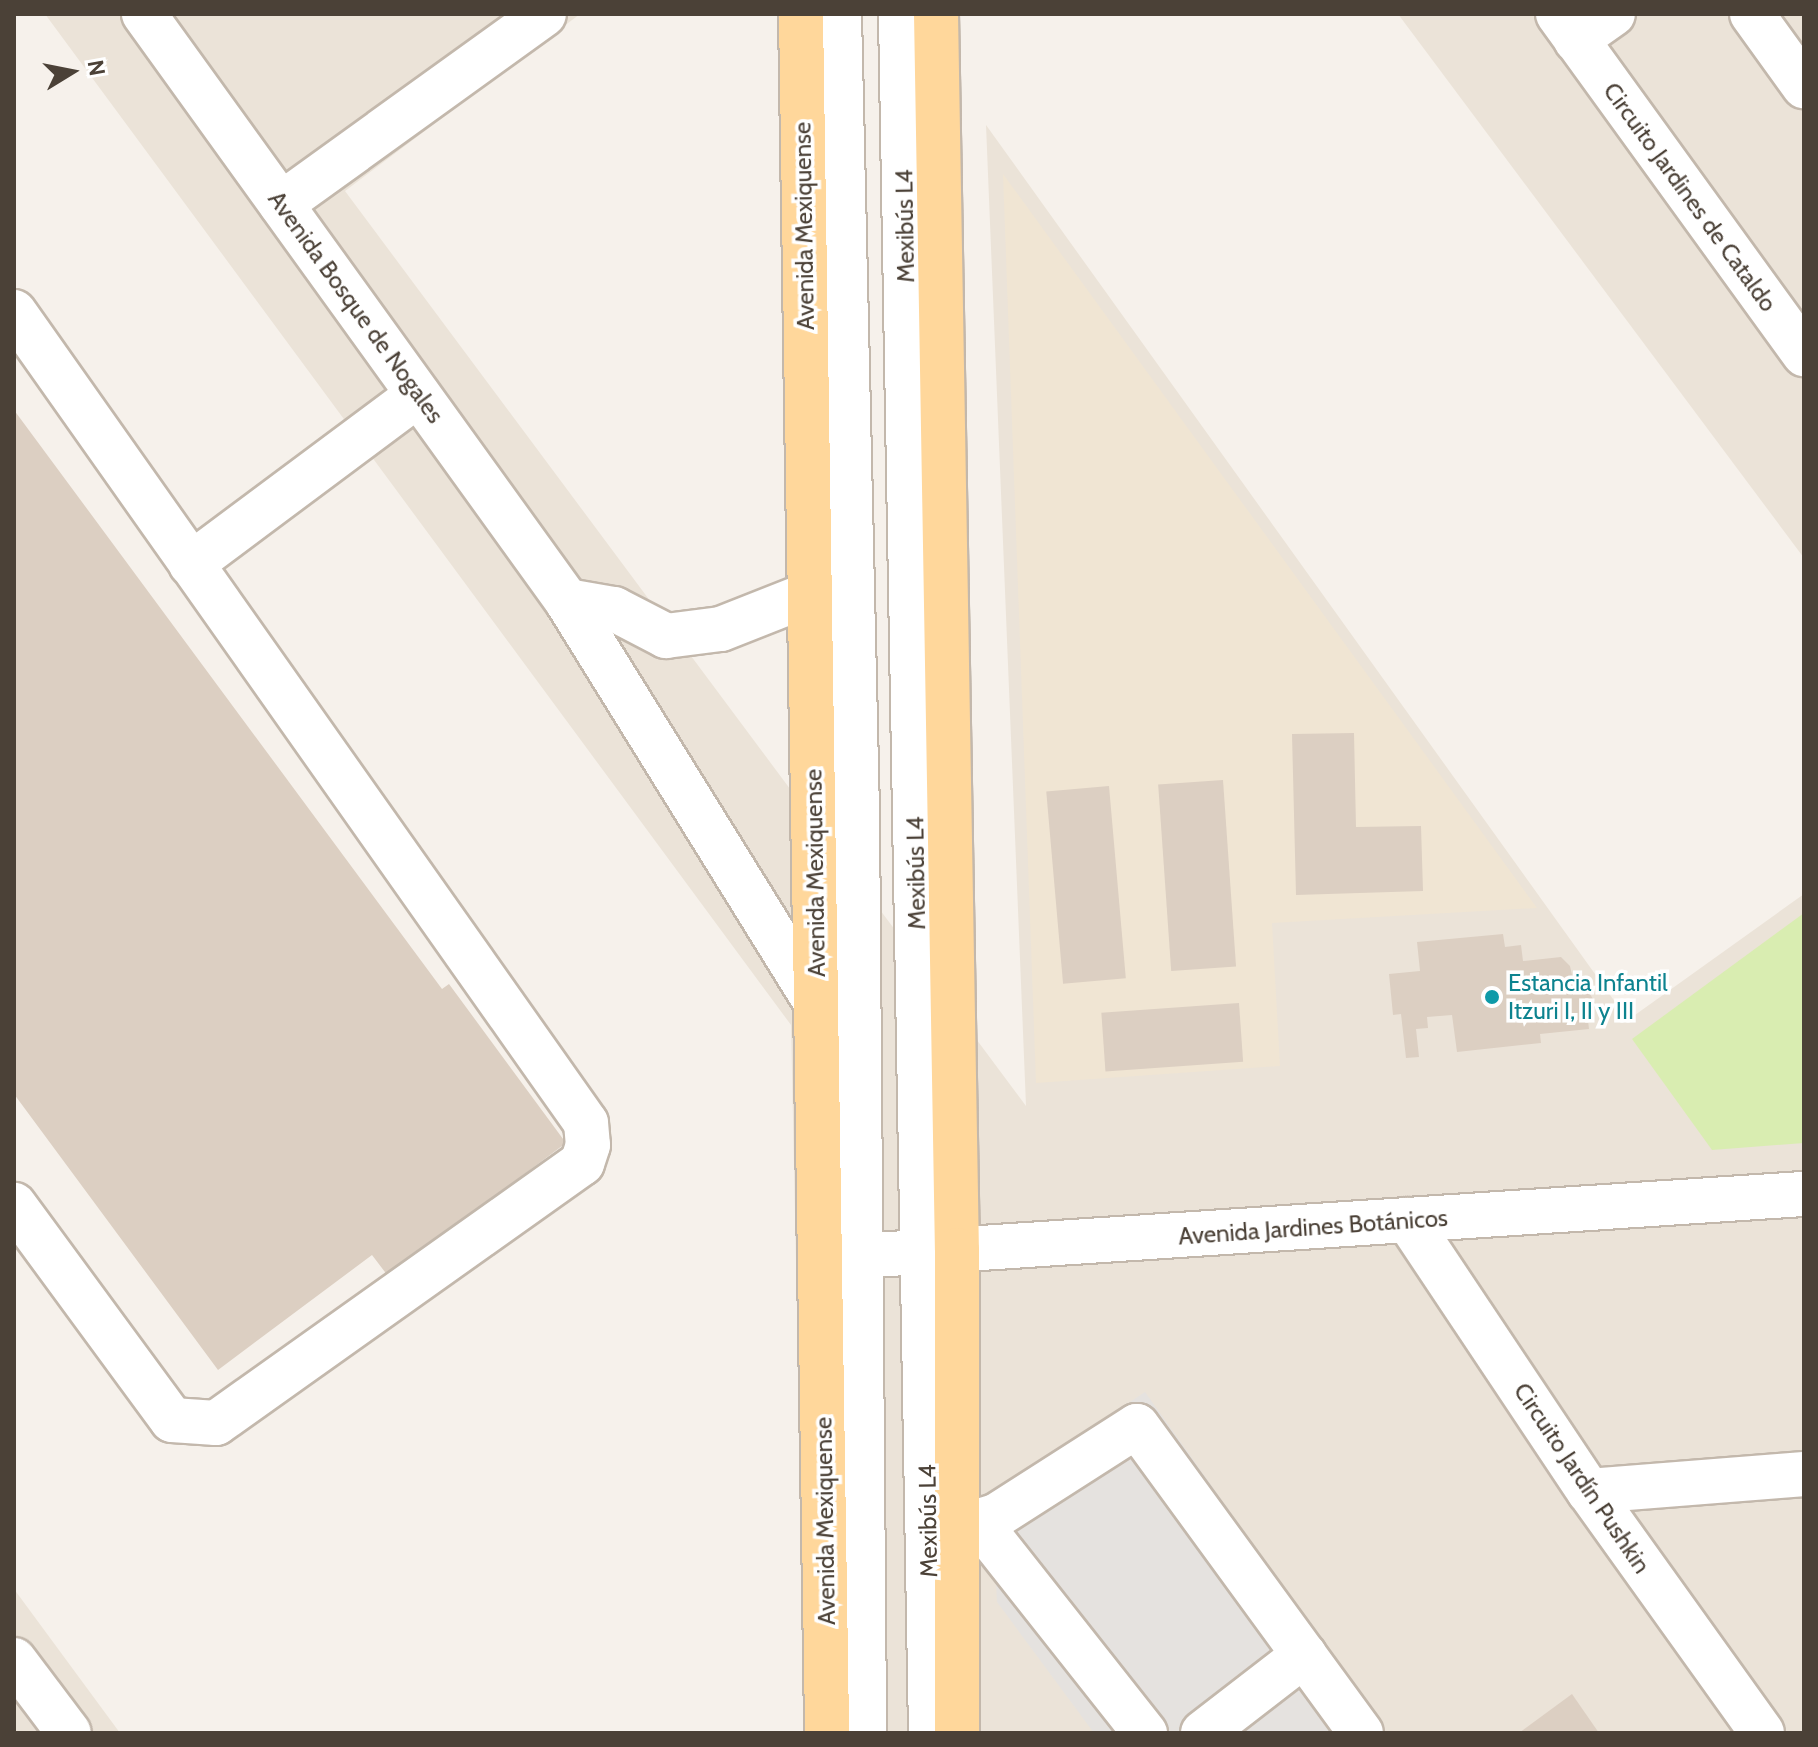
<!DOCTYPE html>
<html>
<head>
<meta charset="utf-8">
<style>
  body { margin:0 }
  #map { position:relative; width:1818px; height:1747px; overflow:hidden; background:#f6f1eb; font-family:Cabin,sans-serif }
  div>[style] { position:absolute }
  .residential>* { inset:0; background:#ebe3d8 }
  .education>* { inset:0; background:#f0e5d3 }
  .green>* { inset:0; background:#d9edb1 }
  .parking>* { inset:0; background:#e5e2df }
  .building>* { inset:0; background:#dccfc2; transform-origin:0 0 }
  .roads { filter:drop-shadow(2px 0 #c3b8ac) drop-shadow(-2px 0 #c3b8ac) drop-shadow(0 2px #c3b8ac) drop-shadow(0 -2px #c3b8ac) }
  .minor>* { height:44px; margin:-22px; padding:0 22px; transform-origin:22px; border-radius:22px; background:#fff }
  .major>* { height:44px; margin:-22px; padding:0 22px; transform-origin:22px; border-radius:22px; background:#ffd79b }
  .dots>* { width:22px; height:22px; translate:-50% -50%; box-sizing:border-box; border:4px solid #fff; border-radius:50% }
  span { translate:-50% -50%; white-space:nowrap; text-align:center; line-height:1.15; -webkit-text-stroke:7px #fff; paint-order:stroke }
  .street-label { font-size:24px; color:#4b4137 }
  .culture-label { font-size:24px; color:#0d838f }
  .left { translate:0 -50%; text-align:left }
  .frame { position:absolute; inset:0; border:16px solid #4b4137; pointer-events:none }
  .north { position:absolute; left:32px; top:32px; width:80px; height:80px; -webkit-text-stroke:6px #fff; paint-order:stroke; rotate:80deg; font-size:22px; font-weight:700; line-height:32px; text-align:center; color:#4b4137 }
  .north::after { content:''; display:block; margin:auto; width:28px; height:36px; background:#4b4137; clip-path:polygon(50% 0,100% 100%,50% 72%,0 100%) }
</style>
</head>
<body>
<div id="map">
  <div class="residential">
    <i style="clip-path:polygon(45px 14px,580px 14px,345px 191px,1026px 1106px,986px 125px,1628px 1020px,1804px 894px,1804px 1733px,806px 1733px,791px 1025px)"></i>
    <i style="clip-path:polygon(1398px 14px,1804px 14px,1804px 558px)"></i>
    <i style="clip-path:polygon(14px 1589px,120px 1733px,14px 1733px)"></i>
  </div>
  <div class="education">
    <i style="clip-path:polygon(1003px 174px,1537px 908px,1272px 923px,1280px 1066px,1036px 1083px)"></i>
  </div>
  <div class="green">
    <i style="clip-path:polygon(1804px 913px,1804px 1143px,1712px 1150px,1632px 1039px)"></i>
  </div>
  <div class="parking">
    <i style="clip-path:polygon(1145px 1392px,1387px 1733px,1094px 1733px,997px 1602px,992px 1494px)"></i>
  </div>
  <div class="building">
    <i style="clip-path:polygon(14px 410px,442px 989px,449px 984px,566px 1143px,388px 1276px,372px 1255px,218px 1370px,14px 1094px)"></i>
    <i style="clip-path:polygon(1354px 733px,1356px 827px,1421px 826px,1423px 891px,1296px 895px,1292px 734px)"></i>
    <i style="left:1223px;top:780px;width:187px;height:65px;rotate:86deg"></i>
    <i style="left:1109px;top:786px;width:193px;height:63px;rotate:85deg"></i>
    <i style="clip-path:polygon(1503px 934px,1505px 947px,1521px 945px,1523px 961px,1561px 957px,1570px 966px,1574px 984px,1587px 989px,1597px 1006px,1587px 1012px,1589px 1029px,1540px 1034px,1541px 1043px,1457px 1052px,1452px 1015px,1427px 1017px,1428px 1028px,1416px 1029px,1419px 1057px,1406px 1058px,1401px 1014px,1393px 1015px,1389px 974px,1420px 971px,1417px 942px)"></i>
    <i style="left:1239px;top:1003px;width:59px;height:138px;rotate:86deg"></i>
    <i style="clip-path:polygon(1572px 1694px,1599px 1733px,1519px 1733px)"></i>
  </div>
  <div class="roads">
    <div class="minor">
      <i style="left:144px;top:14px;width:724px;rotate:54.22deg"></i>
      <i style="left:567px;top:601px;width:474px;rotate:58.2deg"></i>
      <i style="left:839px;top:14px;width:798px;rotate:88.71deg"></i>
      <i style="left:857px;top:812px;width:921px;rotate:89.56deg"></i>
      <i style="left:901px;top:14px;width:1719px;rotate:89deg"></i>
      <i style="left:1558px;top:14px;width:420px;rotate:54.1deg"></i>
      <i style="left:1752px;top:14px;width:89px;rotate:54.2deg"></i>
      <i style="left:1576px;top:40px;width:45px;rotate:-35.1deg"></i>
      <i style="left:281px;top:204px;width:324px;rotate:-35.8deg"></i>
      <i style="left:14px;top:312px;width:992px;rotate:54.8deg"></i>
      <i style="left:586px;top:1123px;width:22px;rotate:85deg"></i>
      <i style="left:588px;top:1145px;width:19px;rotate:108deg"></i>
      <i style="left:582px;top:1163px;width:449px;rotate:144.6deg"></i>
      <i style="left:216px;top:1423px;width:44px;rotate:-176.1deg"></i>
      <i style="left:172px;top:1420px;width:267px;rotate:-126.3deg"></i>
      <i style="left:191px;top:564px;width:283px;rotate:-36.7deg"></i>
      <i style="left:567px;top:601px;width:48px;rotate:9.7deg"></i>
      <i style="left:614px;top:609px;width:59px;rotate:27.4deg"></i>
      <i style="left:666px;top:636px;width:55px;rotate:-7.3deg"></i>
      <i style="left:721px;top:629px;width:96px;rotate:-21.5deg"></i>
      <i style="left:1408px;top:1220px;width:326px;rotate:56.3deg"></i>
      <i style="left:1589px;top:1491px;width:297px;rotate:54.4deg"></i>
      <i style="left:829px;top:1258px;width:977px;rotate:-3.76deg"></i>
      <i style="left:1589px;top:1491px;width:216px;rotate:-4.5deg"></i>
      <i style="left:979px;top:1523px;width:268px;rotate:51.7deg"></i>
      <i style="left:956px;top:1528px;width:42px;rotate:-16.7deg"></i>
      <i style="left:996px;top:1516px;width:167px;rotate:-32.6deg"></i>
      <i style="left:1137px;top:1426px;width:380px;rotate:53.9deg"></i>
      <i style="left:14px;top:1660px;width:91px;rotate:53deg"></i>
      <i style="left:1203px;top:1733px;width:128px;rotate:-37.7deg"></i>
    </div>
    <div class="major">
      <i style="left:801px;top:14px;width:1719px;rotate:89.13deg"></i>
      <i style="left:936px;top:14px;width:1236px;rotate:89.03deg"></i>
      <i style="left:957px;top:1250px;width:483px;rotate:90deg"></i>
    </div>
  </div>
  <div class="dots">
    <i style="left:1492px;top:997px;background:#0f9aa8"></i>
  </div>
  <div class="street-label">
    <span style="left:1690px;top:197px;rotate:54deg">Circuito Jardines de Cataldo</span>
    <span style="left:804px;top:226px;rotate:-91deg">Avenida Mexiquense</span>
    <span style="left:905px;top:226px;rotate:-91deg">Mexibús L4</span>
    <span style="left:356px;top:307px;rotate:54deg">Avenida Bosque de Nogales</span>
    <span style="left:815px;top:873px;rotate:-91deg">Avenida Mexiquense</span>
    <span style="left:916px;top:873px;rotate:-91deg">Mexibús L4</span>
    <span style="left:1313px;top:1227px;rotate:-4deg">Avenida Jardines Botánicos</span>
    <span style="left:1582px;top:1478px;rotate:56deg">Circuito Jardín Pushkin</span>
    <span style="left:825px;top:1521px;rotate:-91deg">Avenida Mexiquense</span>
    <span style="left:928px;top:1521px;rotate:-91deg">Mexibús L4</span>
  </div>
  <div class="culture-label">
    <span class="left" style="left:1508px;top:997px">Estancia Infantil<br>Itzuri I, II y III</span>
  </div>
  <div class="frame"></div>
  <div class="north">N</div>
</div>
</body>
</html>
